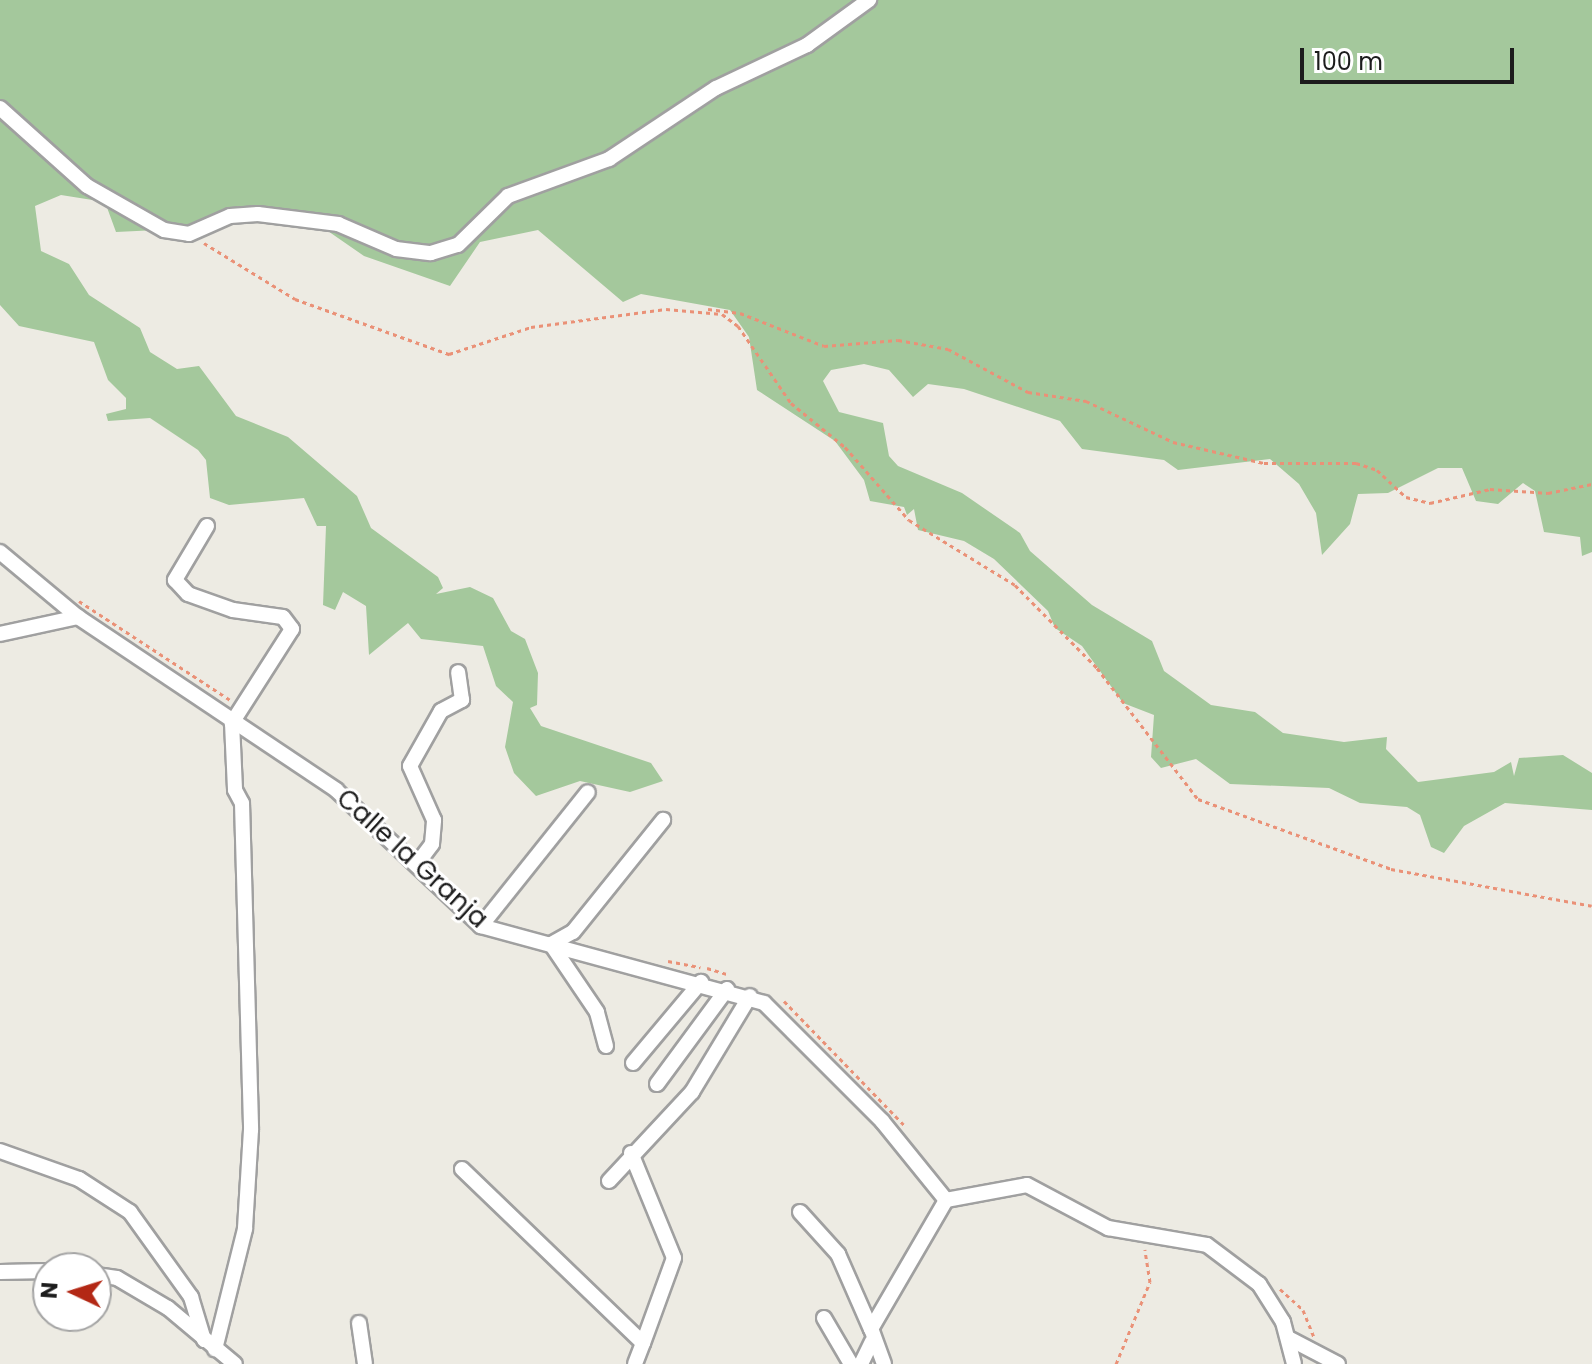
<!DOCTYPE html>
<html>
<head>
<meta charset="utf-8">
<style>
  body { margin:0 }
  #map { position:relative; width:1592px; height:1364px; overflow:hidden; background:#edebe3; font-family:Poppins,sans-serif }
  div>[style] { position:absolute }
  .forest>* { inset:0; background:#a4c89c }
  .path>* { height:3px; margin-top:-1.5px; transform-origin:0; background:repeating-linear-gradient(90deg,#ea9177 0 4px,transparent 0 8px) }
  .roads { filter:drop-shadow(2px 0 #a0a0a0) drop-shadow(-2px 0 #a0a0a0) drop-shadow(0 2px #a0a0a0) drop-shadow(0 -2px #a0a0a0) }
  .minor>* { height:14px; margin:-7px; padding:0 7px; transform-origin:7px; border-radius:7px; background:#fff }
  span { translate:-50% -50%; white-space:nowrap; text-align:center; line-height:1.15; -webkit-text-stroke:6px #fff; paint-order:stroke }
  .street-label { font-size:26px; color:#1c1c1c }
  .north { position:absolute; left:32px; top:1252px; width:80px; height:80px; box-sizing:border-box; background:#fff; border:2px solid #a4a4a4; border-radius:50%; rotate:274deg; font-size:22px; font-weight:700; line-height:32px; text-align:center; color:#1c1c1c }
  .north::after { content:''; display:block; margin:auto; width:28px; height:36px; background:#b32815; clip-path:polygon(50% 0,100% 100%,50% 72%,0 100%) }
  .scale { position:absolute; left:1300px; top:48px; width:214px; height:36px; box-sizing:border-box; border:4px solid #1c1c1c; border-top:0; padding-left:10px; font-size:24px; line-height:28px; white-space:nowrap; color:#1c1c1c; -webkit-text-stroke:6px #fff; paint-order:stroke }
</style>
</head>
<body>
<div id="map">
  <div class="forest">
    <i style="clip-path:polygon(0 0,1592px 0,1592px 552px,1582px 556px,1580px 537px,1544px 532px,1535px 491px,1523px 483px,1498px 504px,1476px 501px,1462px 468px,1438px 468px,1388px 493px,1358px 494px,1350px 524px,1322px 555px,1316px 513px,1299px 484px,1270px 459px,1178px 470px,1164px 460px,1082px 449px,1060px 421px,964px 389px,928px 384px,913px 397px,889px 370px,864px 364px,831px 370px,823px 381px,839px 412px,883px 423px,889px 456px,898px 466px,962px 493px,1020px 533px,1030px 551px,1092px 605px,1152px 641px,1164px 671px,1211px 705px,1255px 712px,1283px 733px,1344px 742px,1387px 737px,1386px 749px,1418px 782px,1494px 772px,1511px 762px,1514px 776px,1519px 758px,1563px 755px,1592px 773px,1592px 810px,1505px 803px,1464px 826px,1444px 853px,1431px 847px,1420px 815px,1407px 807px,1360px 803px,1329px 788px,1230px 784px,1196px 759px,1161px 768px,1151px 757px,1154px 715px,1123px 703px,1082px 646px,1055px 628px,1048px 611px,994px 559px,964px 541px,918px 530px,914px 509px,907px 515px,904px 507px,870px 501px,864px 480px,835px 441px,757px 390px,749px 337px,730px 310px,641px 294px,623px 302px,538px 230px,480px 242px,450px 286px,364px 256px,312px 220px,239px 206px,178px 229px,116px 232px,105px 202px,61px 195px,35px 206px,41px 251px,69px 264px,89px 295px,140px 328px,150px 352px,177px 369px,199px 366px,236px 416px,288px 437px,357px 496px,371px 528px,438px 577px,443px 588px,436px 594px,470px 587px,493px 598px,511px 631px,525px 639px,538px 673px,537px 705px,530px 708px,541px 726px,651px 763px,663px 781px,630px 792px,580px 781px,536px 796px,514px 773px,505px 747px,513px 702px,496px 686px,483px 646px,421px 639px,408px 623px,369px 655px,366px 606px,343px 592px,335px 610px,323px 605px,326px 526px,317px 526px,304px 498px,229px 505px,210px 498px,206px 460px,198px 450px,150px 418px,108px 421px,106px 414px,126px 409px,126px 398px,108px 380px,94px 342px,19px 326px,0 305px)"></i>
  </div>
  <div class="path">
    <i style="left:204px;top:243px;width:107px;rotate:31.6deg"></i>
    <i style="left:295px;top:299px;width:164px;rotate:19.7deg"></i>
    <i style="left:449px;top:354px;width:86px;rotate:-18.2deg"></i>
    <i style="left:531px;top:327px;width:136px;rotate:-7.6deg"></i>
    <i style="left:666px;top:309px;width:56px;rotate:5.1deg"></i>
    <i style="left:722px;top:314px;width:20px;rotate:37deg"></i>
    <i style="left:738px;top:326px;width:93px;rotate:55.5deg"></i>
    <i style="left:791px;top:403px;width:70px;rotate:39.2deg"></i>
    <i style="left:845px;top:447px;width:97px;rotate:48.8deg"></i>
    <i style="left:909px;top:520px;width:124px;rotate:31.5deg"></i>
    <i style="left:1015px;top:585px;width:117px;rotate:45.3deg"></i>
    <i style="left:1097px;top:668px;width:165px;rotate:52.4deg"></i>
    <i style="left:1198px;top:799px;width:205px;rotate:19.9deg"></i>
    <i style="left:1391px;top:869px;width:204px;rotate:10.4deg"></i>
    <i style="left:708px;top:309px;width:32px;rotate:7deg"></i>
    <i style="left:740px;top:313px;width:90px;rotate:21.4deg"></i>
    <i style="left:824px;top:346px;width:74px;rotate:-4.6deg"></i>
    <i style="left:898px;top:340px;width:51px;rotate:10.2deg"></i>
    <i style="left:948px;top:349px;width:91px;rotate:28.3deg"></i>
    <i style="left:1028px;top:392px;width:59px;rotate:8.8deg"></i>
    <i style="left:1086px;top:401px;width:96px;rotate:25.2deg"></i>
    <i style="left:1173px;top:442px;width:93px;rotate:13deg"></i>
    <i style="left:1264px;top:463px;width:92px"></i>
    <i style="left:1356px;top:463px;width:22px;rotate:18deg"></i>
    <i style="left:1377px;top:470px;width:40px;rotate:43deg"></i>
    <i style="left:1406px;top:497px;width:25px;rotate:14deg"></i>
    <i style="left:1430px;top:503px;width:62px;rotate:-13.1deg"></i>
    <i style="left:1490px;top:489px;width:58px;rotate:3.9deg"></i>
    <i style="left:1548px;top:493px;width:45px;rotate:-11.6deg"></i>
    <i style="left:79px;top:601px;width:183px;rotate:33.2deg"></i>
    <i style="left:668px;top:961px;width:33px;rotate:11deg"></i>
    <i style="left:707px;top:968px;width:21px;rotate:17deg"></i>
    <i style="left:784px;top:1001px;width:175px;rotate:45.9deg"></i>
    <i style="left:1280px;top:1289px;width:31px;rotate:42deg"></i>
    <i style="left:1303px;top:1310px;width:29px;rotate:68deg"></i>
    <i style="left:1116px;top:1364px;width:89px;rotate:-67.5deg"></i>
    <i style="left:1150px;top:1282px;width:33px;rotate:-99deg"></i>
  </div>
  <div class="roads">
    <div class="minor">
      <i style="left:0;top:108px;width:117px;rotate:41.9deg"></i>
      <i style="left:87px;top:186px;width:89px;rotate:29.7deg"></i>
      <i style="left:164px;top:230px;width:25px;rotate:9deg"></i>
      <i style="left:189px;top:234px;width:45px;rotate:-23.7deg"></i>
      <i style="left:230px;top:216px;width:28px;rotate:-4deg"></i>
      <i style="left:258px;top:214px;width:81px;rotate:7.1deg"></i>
      <i style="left:338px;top:224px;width:63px;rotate:23.3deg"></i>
      <i style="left:396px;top:249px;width:35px;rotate:7deg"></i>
      <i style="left:431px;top:253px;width:28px;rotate:-17deg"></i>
      <i style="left:458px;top:245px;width:70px;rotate:-44.4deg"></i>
      <i style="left:508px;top:196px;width:108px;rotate:-20.1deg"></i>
      <i style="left:609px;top:159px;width:128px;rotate:-33.6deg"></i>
      <i style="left:716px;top:88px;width:101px;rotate:-25.3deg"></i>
      <i style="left:807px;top:45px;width:77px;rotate:-36deg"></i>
      <i style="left:207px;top:526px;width:63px;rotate:120.7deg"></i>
      <i style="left:175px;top:580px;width:19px;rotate:47deg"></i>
      <i style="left:188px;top:594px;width:48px;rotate:19.6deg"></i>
      <i style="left:233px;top:610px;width:50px;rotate:8deg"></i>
      <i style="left:283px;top:617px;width:15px;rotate:53deg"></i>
      <i style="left:292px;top:629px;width:112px;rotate:122.6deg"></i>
      <i style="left:232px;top:723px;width:67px;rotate:87.4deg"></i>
      <i style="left:235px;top:790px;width:15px;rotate:62deg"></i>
      <i style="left:242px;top:803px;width:327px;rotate:88.4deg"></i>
      <i style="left:251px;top:1130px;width:99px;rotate:93.5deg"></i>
      <i style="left:245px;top:1229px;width:124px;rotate:104deg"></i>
      <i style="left:0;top:552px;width:102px;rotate:39.8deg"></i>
      <i style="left:78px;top:617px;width:311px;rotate:33.8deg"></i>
      <i style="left:336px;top:790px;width:199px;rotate:43.2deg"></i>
      <i style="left:481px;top:926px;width:293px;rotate:15.2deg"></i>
      <i style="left:764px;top:1003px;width:167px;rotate:45deg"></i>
      <i style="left:882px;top:1121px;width:102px;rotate:51deg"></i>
      <i style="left:0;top:634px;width:80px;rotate:-12.3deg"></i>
      <i style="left:417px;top:864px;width:25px;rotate:-53deg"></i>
      <i style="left:432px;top:844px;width:24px;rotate:-85deg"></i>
      <i style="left:434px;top:820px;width:59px;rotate:-114deg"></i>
      <i style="left:410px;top:766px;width:63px;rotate:-60.6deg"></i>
      <i style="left:441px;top:711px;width:24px;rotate:-28deg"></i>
      <i style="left:462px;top:700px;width:28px;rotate:-98deg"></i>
      <i style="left:481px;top:926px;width:171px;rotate:-51.4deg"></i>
      <i style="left:606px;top:1046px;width:35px;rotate:-105deg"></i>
      <i style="left:597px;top:1012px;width:82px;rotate:-124.1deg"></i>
      <i style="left:551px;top:944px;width:25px;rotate:-29deg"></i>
      <i style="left:573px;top:932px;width:144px;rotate:-51.2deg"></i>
      <i style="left:633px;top:1063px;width:106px;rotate:-50deg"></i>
      <i style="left:657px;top:1084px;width:118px;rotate:-53.6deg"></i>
      <i style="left:0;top:1151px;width:84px;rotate:19.5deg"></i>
      <i style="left:79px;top:1179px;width:61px;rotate:32.9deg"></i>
      <i style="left:130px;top:1212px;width:105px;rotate:54.3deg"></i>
      <i style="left:191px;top:1297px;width:45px;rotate:73.2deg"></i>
      <i style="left:631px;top:1153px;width:113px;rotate:67.7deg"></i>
      <i style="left:674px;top:1258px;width:90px;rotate:110deg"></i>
      <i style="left:462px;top:1169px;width:251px;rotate:43.9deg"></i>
      <i style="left:643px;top:1343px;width:22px;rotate:111deg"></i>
      <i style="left:609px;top:1181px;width:122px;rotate:-47deg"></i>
      <i style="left:692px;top:1092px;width:112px;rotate:-58.9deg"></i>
      <i style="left:946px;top:1200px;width:82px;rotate:-10.5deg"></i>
      <i style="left:1027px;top:1185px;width:92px;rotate:28deg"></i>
      <i style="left:1108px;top:1228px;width:100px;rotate:9.7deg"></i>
      <i style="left:1207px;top:1245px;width:65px;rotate:36.9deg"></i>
      <i style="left:1259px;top:1284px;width:45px;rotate:57.7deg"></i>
      <i style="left:1283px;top:1322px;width:43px;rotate:75.3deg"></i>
      <i style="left:800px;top:1212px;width:57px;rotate:47.9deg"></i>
      <i style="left:838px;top:1254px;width:82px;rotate:66.3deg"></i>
      <i style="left:0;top:1272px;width:48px;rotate:-1.2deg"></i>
      <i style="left:96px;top:1275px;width:21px;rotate:8deg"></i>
      <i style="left:117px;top:1278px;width:59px;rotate:30.5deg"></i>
      <i style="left:168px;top:1308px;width:87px;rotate:39.9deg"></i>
      <i style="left:824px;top:1318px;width:53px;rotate:59.6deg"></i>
      <i style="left:359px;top:1323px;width:41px;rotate:81.7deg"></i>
      <i style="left:1290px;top:1339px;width:54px;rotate:27.5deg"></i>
      <i style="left:861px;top:1364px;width:25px;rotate:-64deg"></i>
      <i style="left:884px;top:1364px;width:37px;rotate:-110deg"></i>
      <i style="left:871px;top:1329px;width:149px;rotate:-59.8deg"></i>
    </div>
  </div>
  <div class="street-label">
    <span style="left:412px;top:859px;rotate:42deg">Calle la Granja</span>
  </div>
  <div class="north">N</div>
  <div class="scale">100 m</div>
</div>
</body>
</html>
